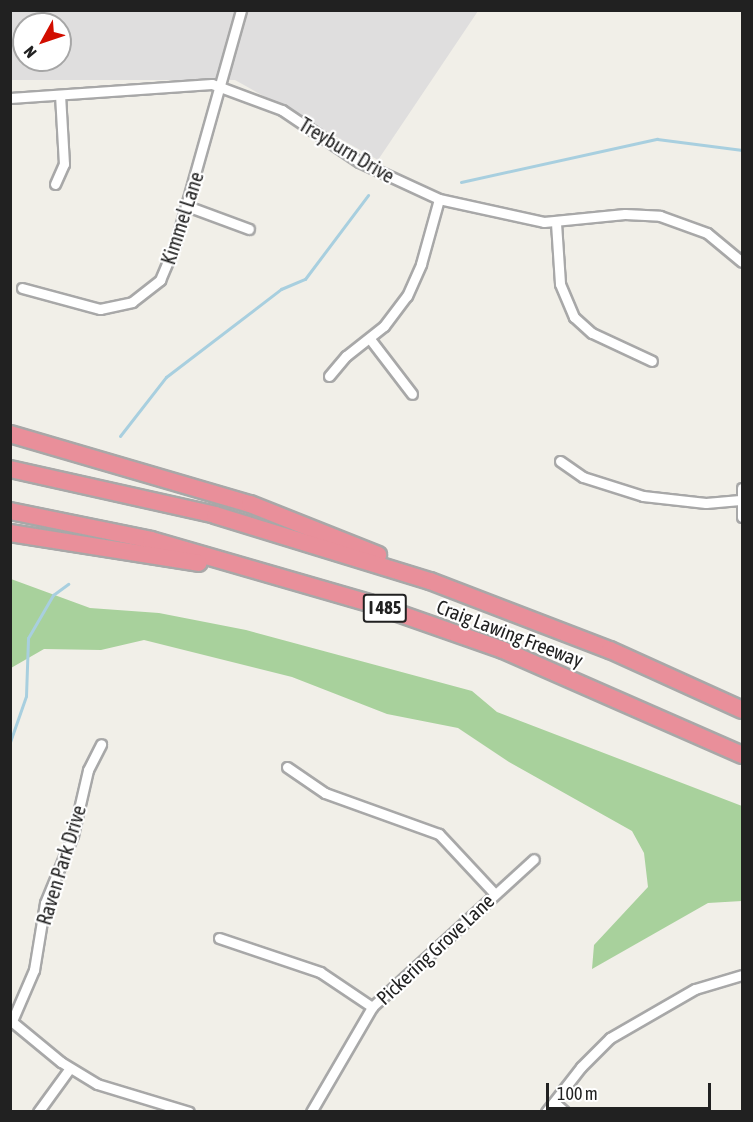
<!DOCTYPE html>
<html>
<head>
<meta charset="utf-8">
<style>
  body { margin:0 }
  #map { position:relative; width:753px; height:1122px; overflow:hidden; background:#f1efe8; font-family:"Asap Condensed",sans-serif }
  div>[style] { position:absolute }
  .residential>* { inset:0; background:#dfdede }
  .forest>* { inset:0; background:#a8d19c }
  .stream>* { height:3px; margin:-1.5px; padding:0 1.5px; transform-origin:1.5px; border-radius:1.5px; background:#a8cfdf }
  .roads { filter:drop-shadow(2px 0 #a8a8a8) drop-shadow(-2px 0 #a8a8a8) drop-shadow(0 2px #a8a8a8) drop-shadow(0 -2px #a8a8a8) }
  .street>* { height:9px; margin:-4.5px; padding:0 4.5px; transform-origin:4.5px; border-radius:4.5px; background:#fff }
  .highway>* { height:16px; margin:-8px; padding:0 8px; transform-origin:8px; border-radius:8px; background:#e98f9a }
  span { translate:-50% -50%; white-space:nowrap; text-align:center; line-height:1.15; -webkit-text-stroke:4.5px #fff; paint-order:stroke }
  .shield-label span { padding:2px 4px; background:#fff; border:2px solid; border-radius:4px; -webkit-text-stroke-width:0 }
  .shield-label { font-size:18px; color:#212121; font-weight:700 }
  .street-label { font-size:20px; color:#212121 }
  .frame { position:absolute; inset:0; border:12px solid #212121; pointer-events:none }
  .north { position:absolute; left:12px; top:12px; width:60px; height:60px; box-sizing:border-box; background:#fff; border:2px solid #a6a6a6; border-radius:50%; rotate:230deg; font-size:16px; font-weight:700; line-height:24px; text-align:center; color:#212121 }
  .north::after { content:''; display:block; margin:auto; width:21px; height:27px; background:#d20e00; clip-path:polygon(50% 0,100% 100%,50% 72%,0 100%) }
  .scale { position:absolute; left:546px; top:1083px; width:165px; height:27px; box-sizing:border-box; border:3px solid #212121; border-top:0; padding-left:8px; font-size:18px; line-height:21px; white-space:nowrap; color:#212121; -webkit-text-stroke:4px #fff; paint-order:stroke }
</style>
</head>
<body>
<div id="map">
  <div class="residential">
    <i style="clip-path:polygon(evenodd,10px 11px,478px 11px,378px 160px,235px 80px,11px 80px,10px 11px,24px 24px,60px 24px,60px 60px,24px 60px,24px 24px)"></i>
  </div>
  <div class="forest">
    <i style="clip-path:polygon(11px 579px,90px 608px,159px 613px,246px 630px,472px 691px,497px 712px,742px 806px,742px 901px,708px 903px,592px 969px,594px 945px,648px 887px,644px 853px,632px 831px,509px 762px,458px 728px,387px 714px,292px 677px,144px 640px,101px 650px,44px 649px,11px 668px)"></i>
  </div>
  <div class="stream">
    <i style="left:461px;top:182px;width:201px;rotate:-12.4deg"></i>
    <i style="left:657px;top:139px;width:86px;rotate:7.4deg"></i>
    <i style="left:120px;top:436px;width:75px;rotate:-52.1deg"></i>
    <i style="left:166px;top:377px;width:145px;rotate:-37.4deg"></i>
    <i style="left:281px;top:289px;width:26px;rotate:-23deg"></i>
    <i style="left:305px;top:279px;width:105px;rotate:-53.1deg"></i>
    <i style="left:10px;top:742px;width:49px;rotate:-70.8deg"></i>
    <i style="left:26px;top:696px;width:58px;rotate:-88deg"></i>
    <i style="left:28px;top:638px;width:50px;rotate:-59.8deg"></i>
    <i style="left:53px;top:595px;width:19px;rotate:-36deg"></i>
  </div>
  <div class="roads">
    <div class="street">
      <i style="left:10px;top:98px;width:202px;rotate:-4deg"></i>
      <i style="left:212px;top:84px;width:75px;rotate:20.4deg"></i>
      <i style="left:282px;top:110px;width:93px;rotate:34deg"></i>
      <i style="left:359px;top:162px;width:88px;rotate:24.8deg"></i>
      <i style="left:439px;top:199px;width:107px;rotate:12.4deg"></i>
      <i style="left:544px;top:222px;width:81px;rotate:-5.6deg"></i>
      <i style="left:625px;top:214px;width:35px;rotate:3deg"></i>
      <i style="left:660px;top:216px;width:50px;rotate:19.9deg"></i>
      <i style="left:707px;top:233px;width:45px;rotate:39.6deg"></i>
      <i style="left:55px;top:184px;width:22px;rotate:-66deg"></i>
      <i style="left:64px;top:164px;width:69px;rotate:-93.3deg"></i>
      <i style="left:187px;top:206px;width:66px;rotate:20.4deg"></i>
      <i style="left:556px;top:223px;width:61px;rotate:86.2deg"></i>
      <i style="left:560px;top:284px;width:36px;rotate:67deg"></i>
      <i style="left:574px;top:317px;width:24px;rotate:42deg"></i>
      <i style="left:592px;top:333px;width:66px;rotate:25deg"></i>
      <i style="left:22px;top:288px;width:81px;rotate:15.1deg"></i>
      <i style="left:100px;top:309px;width:33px;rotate:-12deg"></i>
      <i style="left:132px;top:302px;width:36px;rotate:-38deg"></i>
      <i style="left:160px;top:280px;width:38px;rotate:-67deg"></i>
      <i style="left:175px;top:245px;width:244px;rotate:-74.3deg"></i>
      <i style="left:370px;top:339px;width:69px;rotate:52.6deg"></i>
      <i style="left:329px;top:376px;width:26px;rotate:-50deg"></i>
      <i style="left:346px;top:356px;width:48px;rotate:-38.3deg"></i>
      <i style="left:384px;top:326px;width:38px;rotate:-53deg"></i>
      <i style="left:407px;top:296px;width:35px;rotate:-66deg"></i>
      <i style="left:421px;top:264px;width:67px;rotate:-74.5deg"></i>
      <i style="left:560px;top:461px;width:28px;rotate:35deg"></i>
      <i style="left:583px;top:477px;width:63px;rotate:17.6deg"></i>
      <i style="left:643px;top:496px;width:63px;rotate:6.3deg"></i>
      <i style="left:706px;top:503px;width:34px;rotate:-5deg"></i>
      <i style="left:742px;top:488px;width:29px;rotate:90deg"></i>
      <i style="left:287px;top:767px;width:46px;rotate:34.4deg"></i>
      <i style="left:325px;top:793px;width:121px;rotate:19.8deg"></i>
      <i style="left:439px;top:834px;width:82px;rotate:47deg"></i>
      <i style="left:219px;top:938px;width:107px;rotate:18.6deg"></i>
      <i style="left:320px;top:972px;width:63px;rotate:33.9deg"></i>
      <i style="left:10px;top:1020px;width:66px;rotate:39.5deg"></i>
      <i style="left:61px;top:1062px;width:42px;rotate:31.4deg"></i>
      <i style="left:97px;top:1084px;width:96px;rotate:16.9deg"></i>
      <i style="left:12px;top:1021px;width:56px;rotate:-66.7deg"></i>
      <i style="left:34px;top:970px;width:68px;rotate:-80.7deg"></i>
      <i style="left:45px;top:903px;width:74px;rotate:-67.6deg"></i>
      <i style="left:73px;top:835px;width:67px;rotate:-77deg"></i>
      <i style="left:88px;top:770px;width:29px;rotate:-63deg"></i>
      <i style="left:554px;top:1102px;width:15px;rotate:42deg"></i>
      <i style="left:38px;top:1112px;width:54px;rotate:-54deg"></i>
      <i style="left:311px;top:1112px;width:121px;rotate:-59.8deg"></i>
      <i style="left:372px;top:1007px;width:219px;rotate:-42.4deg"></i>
      <i style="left:546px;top:1112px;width:57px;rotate:-52.1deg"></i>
      <i style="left:581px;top:1067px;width:41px;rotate:-45deg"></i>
      <i style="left:610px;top:1038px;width:98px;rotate:-30deg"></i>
      <i style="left:695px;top:989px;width:49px;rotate:-16.6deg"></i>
    </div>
    <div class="highway">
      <i style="left:10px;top:434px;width:250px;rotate:16.3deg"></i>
      <i style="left:250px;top:504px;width:138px;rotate:21.7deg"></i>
      <i style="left:10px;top:469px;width:210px;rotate:12.6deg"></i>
      <i style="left:215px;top:515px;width:225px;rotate:17.1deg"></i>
      <i style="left:430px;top:581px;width:193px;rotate:21deg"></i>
      <i style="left:610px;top:650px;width:145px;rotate:24.4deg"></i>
      <i style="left:10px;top:511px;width:144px;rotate:11.6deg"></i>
      <i style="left:151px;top:540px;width:227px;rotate:16.1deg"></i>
      <i style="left:369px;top:603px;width:142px;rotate:19.3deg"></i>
      <i style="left:503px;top:650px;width:261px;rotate:23.7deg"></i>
      <i style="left:10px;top:533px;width:191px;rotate:9deg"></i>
    </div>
  </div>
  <div class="shield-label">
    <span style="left:385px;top:608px">I 485</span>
  </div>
  <div class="street-label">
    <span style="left:347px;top:150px;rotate:31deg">Treyburn Drive</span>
    <span style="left:182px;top:218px;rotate:-72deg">Kimmel Lane</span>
    <span style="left:510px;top:633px;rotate:21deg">Craig Lawing Freeway</span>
    <span style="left:61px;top:865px;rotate:-73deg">Raven Park Drive</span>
    <span style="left:435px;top:949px;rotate:-43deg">Pickering Grove Lane</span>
  </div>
  <div class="frame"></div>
  <div class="north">N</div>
  <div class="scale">100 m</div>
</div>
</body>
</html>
